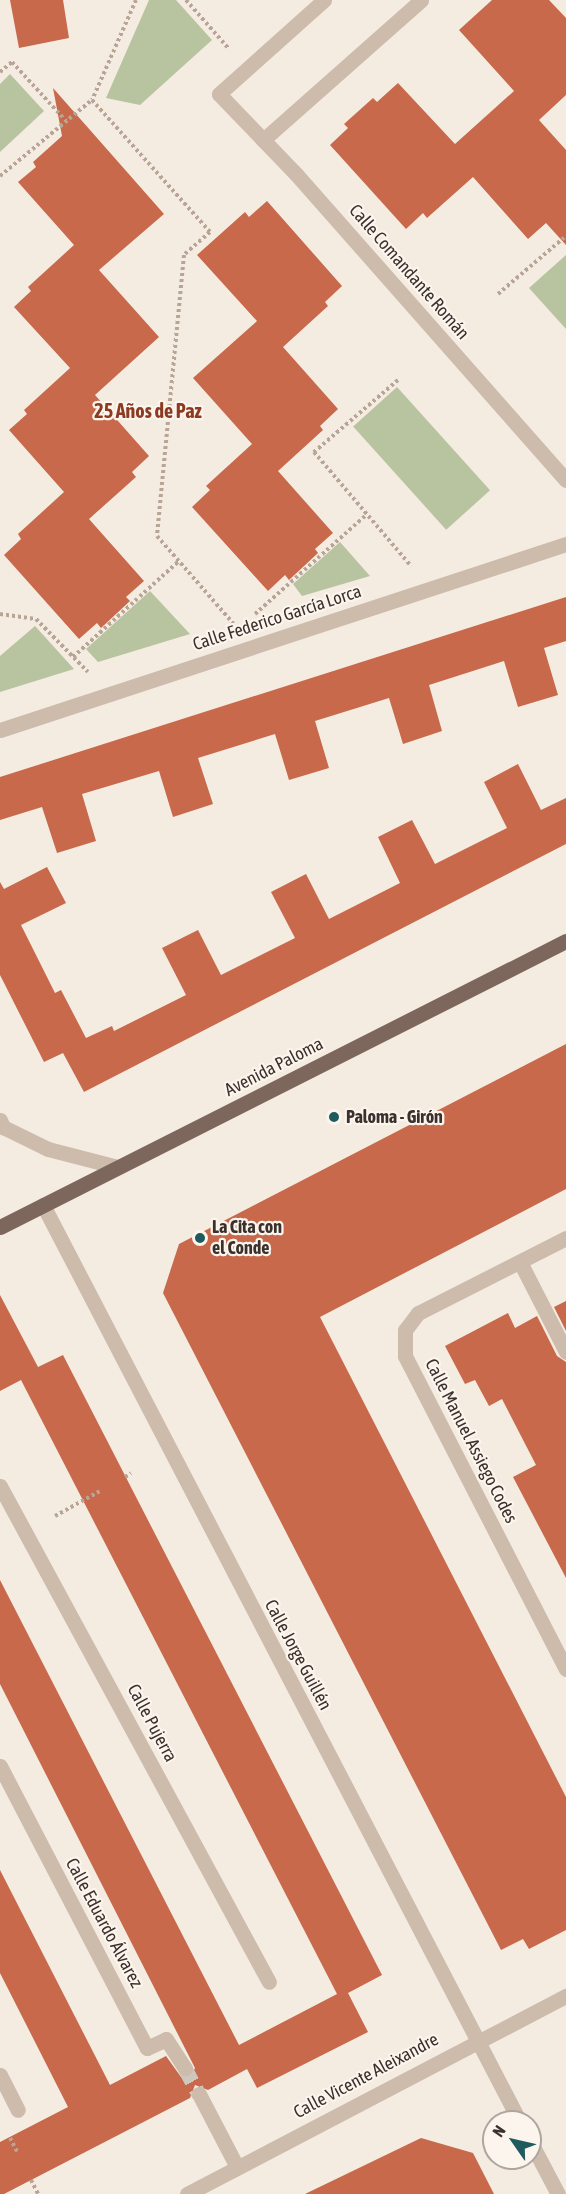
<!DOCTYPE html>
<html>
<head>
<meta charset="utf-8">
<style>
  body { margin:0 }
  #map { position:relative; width:566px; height:2194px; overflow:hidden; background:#f4ebe1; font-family:"Asap Condensed",sans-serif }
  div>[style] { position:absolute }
  .green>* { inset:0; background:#b8c4a0; transform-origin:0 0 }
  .building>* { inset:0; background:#c8694b }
  .minor-tunnel>* { height:15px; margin-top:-7.5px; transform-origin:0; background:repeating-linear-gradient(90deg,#cfc6bd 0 15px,transparent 0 23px) }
  .path>* { height:4px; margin-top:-2px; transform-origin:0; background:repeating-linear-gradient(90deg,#b9a596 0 3px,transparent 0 6px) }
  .minor>* { height:15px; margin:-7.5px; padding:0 7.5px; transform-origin:7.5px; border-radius:7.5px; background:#cdbbac }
  .major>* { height:15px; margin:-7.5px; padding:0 7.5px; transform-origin:7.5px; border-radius:7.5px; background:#7d675c }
  .dots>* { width:16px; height:16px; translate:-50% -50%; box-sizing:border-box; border:3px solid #fbf5ee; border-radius:50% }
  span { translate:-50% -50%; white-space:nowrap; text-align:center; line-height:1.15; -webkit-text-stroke:4.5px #fbf5ee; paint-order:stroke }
  .street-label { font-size:18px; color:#3b302b }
  .poi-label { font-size:18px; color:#3b302b; font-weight:700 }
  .left { translate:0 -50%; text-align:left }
  .neighbourhood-label { font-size:20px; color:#8c3b22; font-weight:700 }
  .north { position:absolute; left:482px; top:2110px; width:60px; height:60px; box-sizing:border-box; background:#fbf5ee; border:2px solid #aea6a0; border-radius:50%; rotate:304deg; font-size:16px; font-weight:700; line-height:24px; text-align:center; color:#3b302b }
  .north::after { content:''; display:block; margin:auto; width:21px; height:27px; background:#1f5a5e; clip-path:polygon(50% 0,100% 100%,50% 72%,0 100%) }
</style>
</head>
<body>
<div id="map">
  <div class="green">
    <i style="clip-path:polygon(149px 0,176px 0,212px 40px,140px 105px,106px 98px)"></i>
    <i style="clip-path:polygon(10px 74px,44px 111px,0 152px,0 84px)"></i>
    <i style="clip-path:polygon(566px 255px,566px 329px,529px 288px)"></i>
    <i style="left:397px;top:387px;width:139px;height:59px;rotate:48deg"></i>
    <i style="clip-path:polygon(340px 542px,370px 576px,302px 596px,293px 584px)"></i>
    <i style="clip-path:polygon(150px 591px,190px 634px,98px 662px,86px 649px)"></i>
    <i style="clip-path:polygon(35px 626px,74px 669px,0 692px,0 656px)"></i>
  </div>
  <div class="building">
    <i style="clip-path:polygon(10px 0,63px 0,69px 38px,19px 48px)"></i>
    <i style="clip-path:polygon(492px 0,549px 0,566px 18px,566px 95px,539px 120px,566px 150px,566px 245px,546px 223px,528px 239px,473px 177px,427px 218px,423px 213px,406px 229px,330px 145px,348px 128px,344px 124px,373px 98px,377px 102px,398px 83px,455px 144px,514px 91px,459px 30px)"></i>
    <i style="clip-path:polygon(53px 88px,164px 214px,99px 270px,159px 337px,95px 395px,149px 456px,132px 472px,136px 477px,89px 519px,144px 581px,126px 597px,130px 601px,101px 628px,97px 623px,79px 639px,4px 555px,21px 539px,18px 534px,64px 492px,9px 430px,27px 414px,24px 410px,70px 368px,14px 307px,31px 291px,28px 287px,74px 245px,18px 182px,36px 167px,33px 162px,62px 136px)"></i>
    <i style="clip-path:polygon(267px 201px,342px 286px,325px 302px,328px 306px,283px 347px,338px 409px,320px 426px,323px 430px,278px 471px,333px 533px,315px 549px,318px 553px,289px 580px,285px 575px,268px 591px,192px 507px,210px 490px,206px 486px,252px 444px,193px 378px,257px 321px,197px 255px,245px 212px,249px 217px)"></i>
    <i style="clip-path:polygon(566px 597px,566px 641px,544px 648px,558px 695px,518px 707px,504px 661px,429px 685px,442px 731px,403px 744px,389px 698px,315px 721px,329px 768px,289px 780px,275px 734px,198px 758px,213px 804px,173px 817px,159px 771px,82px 794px,96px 841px,57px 853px,42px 807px,0 820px,0 777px)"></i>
    <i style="clip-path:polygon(518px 764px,541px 810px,566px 798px,566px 844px,84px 1092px,63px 1053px,44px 1062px,0 975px,0 882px,4px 889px,47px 867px,66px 903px,21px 925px,55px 993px,61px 990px,86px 1038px,112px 1026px,114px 1031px,186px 995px,162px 948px,198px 930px,221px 975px,295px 938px,271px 892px,306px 874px,329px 919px,400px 883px,378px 837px,412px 820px,435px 864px,507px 828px,484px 782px)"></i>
    <i style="clip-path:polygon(566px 1044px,566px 1189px,320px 1317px,566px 1797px,566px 1930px,529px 1949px,523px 1939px,501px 1950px,163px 1293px,179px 1244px)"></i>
    <i style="clip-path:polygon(0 1295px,38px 1367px,63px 1355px,382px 1975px,348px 1993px,368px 2032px,257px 2088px,247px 2069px,208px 2090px,195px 2085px,190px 2098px,4px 2194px,0 2194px,0 2142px,68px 2107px,0 1973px,0 1870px,110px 2085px,166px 2056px,181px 2077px,191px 2076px,195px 2068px,0 1684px,0 1580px,239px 2045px,337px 1994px,21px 1380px,0 1391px)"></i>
    <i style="clip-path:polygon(566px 1301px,566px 1331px,554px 1307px)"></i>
    <i style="clip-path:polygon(508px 1313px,515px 1328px,537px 1316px,557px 1356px,566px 1362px,566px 1578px,513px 1477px,536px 1465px,502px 1399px,489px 1406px,475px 1380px,465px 1384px,445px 1346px)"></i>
    <i style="clip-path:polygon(421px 2138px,473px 2153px,494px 2194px,305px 2194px)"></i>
  </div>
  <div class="minor-tunnel">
    <i style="left:185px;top:2068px;width:30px;rotate:62deg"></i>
  </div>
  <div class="path">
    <i style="left:136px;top:0;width:109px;rotate:113.7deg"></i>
    <i style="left:92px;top:100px;width:177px;rotate:48.2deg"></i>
    <i style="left:210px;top:232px;width:35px;rotate:139deg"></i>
    <i style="left:184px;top:255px;width:282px;rotate:95.5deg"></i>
    <i style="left:157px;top:536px;width:116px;rotate:48.9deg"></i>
    <i style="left:186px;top:0;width:65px;rotate:48.7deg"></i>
    <i style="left:0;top:72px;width:16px;rotate:-40deg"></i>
    <i style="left:12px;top:62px;width:80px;rotate:47.5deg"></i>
    <i style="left:0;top:176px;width:119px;rotate:-39.6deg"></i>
    <i style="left:498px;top:294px;width:89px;rotate:-40.5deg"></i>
    <i style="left:398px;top:380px;width:111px;rotate:139.4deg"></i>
    <i style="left:314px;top:452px;width:150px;rotate:49.6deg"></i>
    <i style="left:0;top:614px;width:36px;rotate:8deg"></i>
    <i style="left:36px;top:619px;width:74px;rotate:45.5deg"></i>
    <i style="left:255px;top:614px;width:149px;rotate:-41.7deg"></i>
    <i style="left:73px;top:657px;width:143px;rotate:-42.2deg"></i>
    <i style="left:125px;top:1477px;width:7px;rotate:-34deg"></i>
    <i style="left:55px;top:1516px;width:51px;rotate:-29.1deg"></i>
    <i style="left:10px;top:2138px;width:17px;rotate:62deg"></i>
    <i style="left:31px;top:2180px;width:16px;rotate:63deg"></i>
  </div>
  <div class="minor">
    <i style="left:324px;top:0;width:141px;rotate:138.2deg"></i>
    <i style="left:219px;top:94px;width:111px;rotate:46.1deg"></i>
    <i style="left:296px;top:174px;width:408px;rotate:48.6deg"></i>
    <i style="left:263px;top:140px;width:211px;rotate:-41.5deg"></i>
    <i style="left:0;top:730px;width:596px;rotate:-18.19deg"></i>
    <i style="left:0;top:1120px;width:8px;rotate:67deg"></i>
    <i style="left:3px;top:1127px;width:50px;rotate:26.1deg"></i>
    <i style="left:48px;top:1149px;width:72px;rotate:14.4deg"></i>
    <i style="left:43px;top:1205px;width:1034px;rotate:62.52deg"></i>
    <i style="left:566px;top:1238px;width:166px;rotate:153.1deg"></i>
    <i style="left:418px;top:1313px;width:21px;rotate:127deg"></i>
    <i style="left:405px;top:1330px;width:26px;rotate:90deg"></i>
    <i style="left:405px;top:1356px;width:352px;rotate:62.8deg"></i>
    <i style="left:520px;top:1262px;width:101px;rotate:62.9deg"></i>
    <i style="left:0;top:1486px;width:564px;rotate:61.53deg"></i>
    <i style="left:0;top:1766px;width:318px;rotate:62.5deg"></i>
    <i style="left:147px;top:2048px;width:21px;rotate:-25deg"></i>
    <i style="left:166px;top:2039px;width:35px;rotate:57deg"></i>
    <i style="left:0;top:2075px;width:39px;rotate:63deg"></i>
    <i style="left:199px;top:2094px;width:82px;rotate:62.5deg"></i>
    <i style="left:530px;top:2141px;width:60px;rotate:62.2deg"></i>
    <i style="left:187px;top:2194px;width:428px;rotate:-27.6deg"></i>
  </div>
  <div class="major">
    <i style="left:0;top:1227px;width:634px;rotate:-26.81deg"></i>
  </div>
  <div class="dots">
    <i style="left:334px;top:1117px;background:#1f5a5e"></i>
    <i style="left:200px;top:1238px;background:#1f5a5e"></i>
  </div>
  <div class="street-label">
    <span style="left:409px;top:272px;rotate:49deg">Calle Comandante Román</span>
    <span style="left:277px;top:618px;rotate:-18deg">Calle Federico García Lorca</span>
    <span style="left:274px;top:1067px;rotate:-27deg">Avenida Paloma</span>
    <span style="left:471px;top:1441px;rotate:63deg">Calle Manuel Assiego Codes</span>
    <span style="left:298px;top:1655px;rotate:62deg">Calle Jorge Guillén</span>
    <span style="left:152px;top:1723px;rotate:62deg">Calle Pujerra</span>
    <span style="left:104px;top:1923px;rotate:62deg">Calle Eduardo Álvarez</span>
    <span style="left:366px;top:2076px;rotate:-28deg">Calle Vicente Aleixandre</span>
  </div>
  <div class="poi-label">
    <span class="left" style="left:346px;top:1117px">Paloma - Girón</span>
    <span class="left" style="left:212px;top:1238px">La Cita con<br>el Conde</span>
  </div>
  <div class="neighbourhood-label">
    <span style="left:148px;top:410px">25 Años de Paz</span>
  </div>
  <div class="north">N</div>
</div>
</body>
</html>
